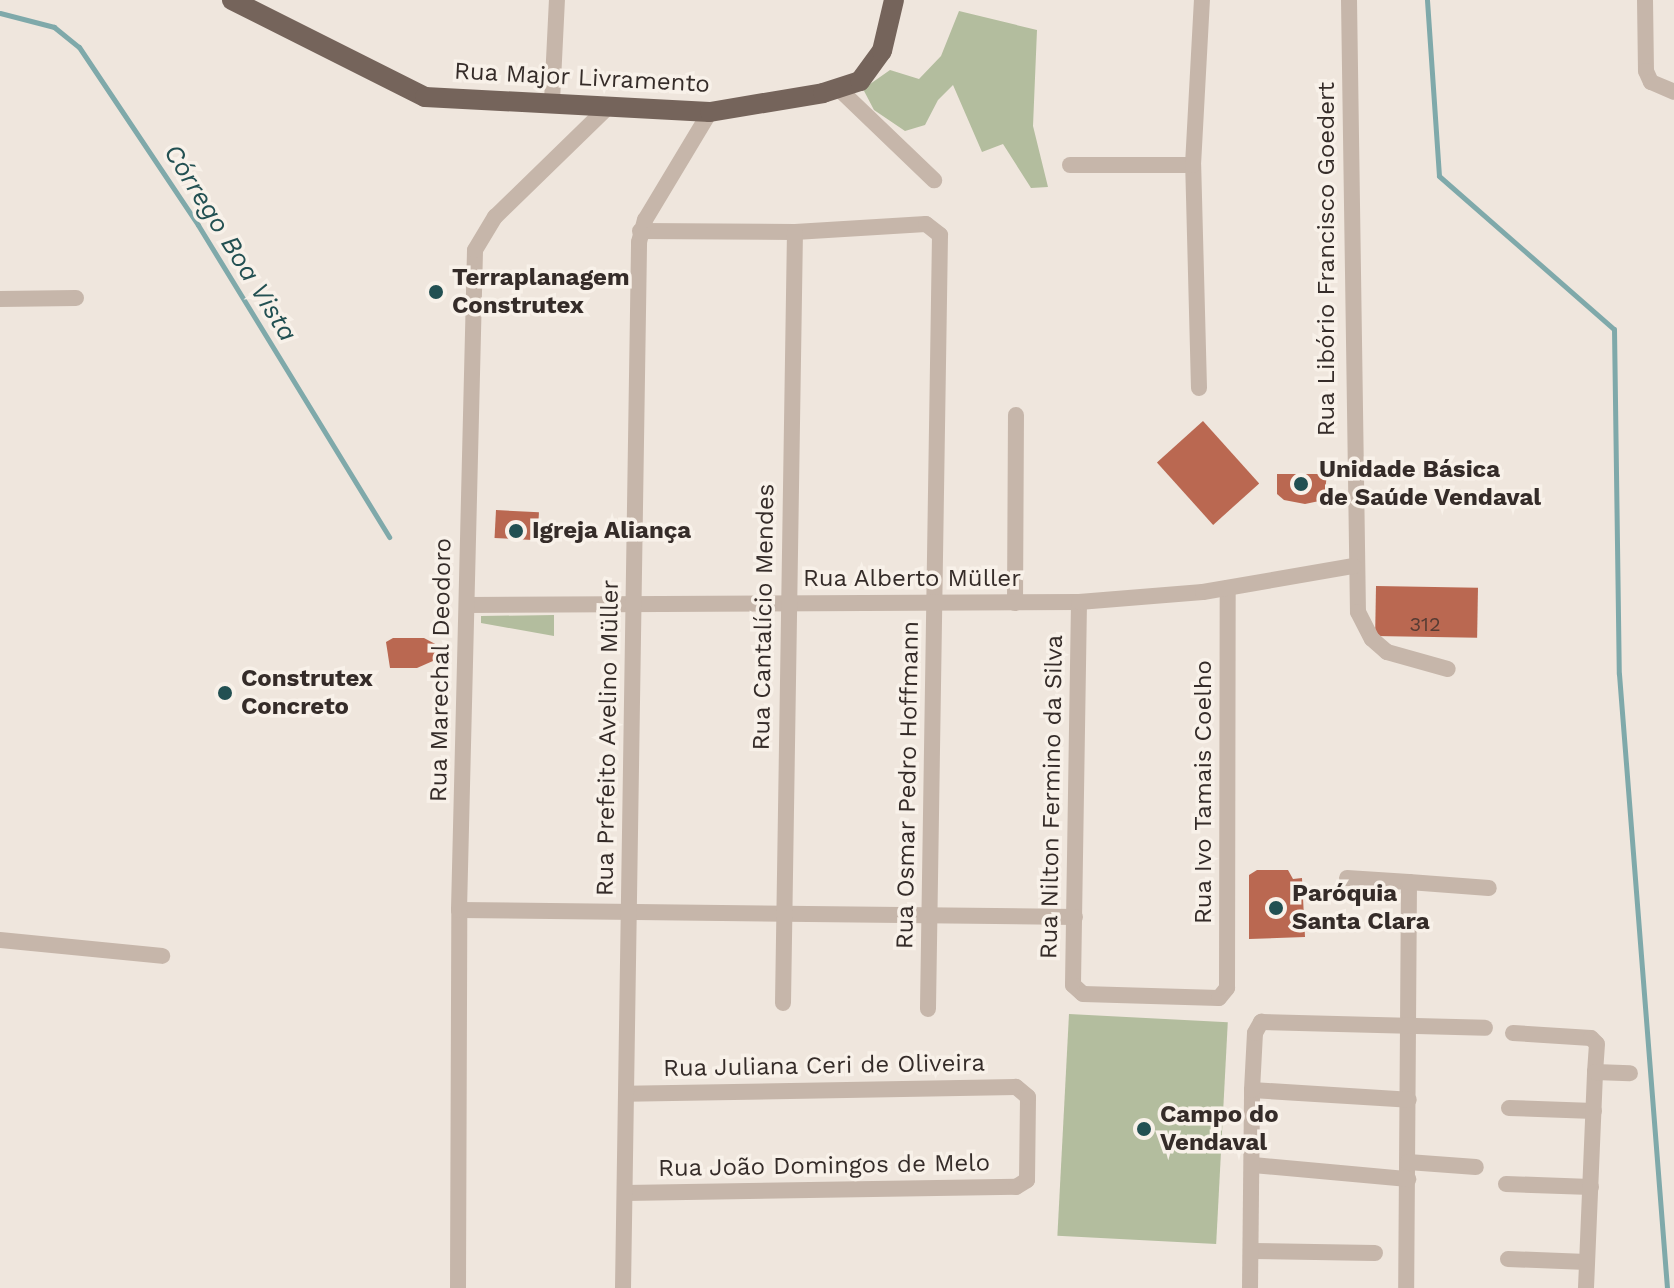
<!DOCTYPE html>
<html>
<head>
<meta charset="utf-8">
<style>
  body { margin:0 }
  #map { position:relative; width:1674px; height:1288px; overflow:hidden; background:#efe6dd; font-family:"Work Sans",sans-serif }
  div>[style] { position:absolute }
  .green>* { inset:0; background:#b3bd9e; transform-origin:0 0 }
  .stream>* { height:5px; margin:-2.5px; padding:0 2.5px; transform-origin:2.5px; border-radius:2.5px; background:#7fa9aa }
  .building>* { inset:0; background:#ba6851; transform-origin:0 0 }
  .minor>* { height:16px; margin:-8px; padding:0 8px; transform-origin:8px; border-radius:8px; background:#c6b6aa }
  .major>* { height:20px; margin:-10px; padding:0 10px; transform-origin:10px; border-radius:10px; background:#75645b }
  .dots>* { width:22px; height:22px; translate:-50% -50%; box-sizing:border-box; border:4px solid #f8f1e9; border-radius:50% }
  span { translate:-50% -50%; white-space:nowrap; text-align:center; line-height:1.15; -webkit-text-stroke:7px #f8f1e9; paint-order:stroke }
  .number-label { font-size:20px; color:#563b33 }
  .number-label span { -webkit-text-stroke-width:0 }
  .street-label { font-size:24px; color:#352c29 }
  .poi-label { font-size:24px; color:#352c29; font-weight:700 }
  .left { translate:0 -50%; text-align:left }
  .water-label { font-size:26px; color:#225052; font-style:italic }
</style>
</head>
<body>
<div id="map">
  <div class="green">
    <i style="clip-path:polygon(959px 11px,1037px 30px,1033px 126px,1048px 187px,1031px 188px,1003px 144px,982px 152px,953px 85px,938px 100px,925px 125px,905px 131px,874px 110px,863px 89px,890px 70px,919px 79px,941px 56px)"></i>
    <i style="clip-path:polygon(554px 615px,554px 636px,481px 623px,481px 616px)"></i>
    <i style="left:1069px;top:1014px;width:159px;height:222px;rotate:3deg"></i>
  </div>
  <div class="stream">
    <i style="left:1427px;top:0;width:176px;rotate:86.1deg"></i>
    <i style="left:1439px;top:176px;width:232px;rotate:41.2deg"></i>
    <i style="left:1614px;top:329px;width:345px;rotate:89.2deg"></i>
    <i style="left:1619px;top:674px;width:616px;rotate:85.53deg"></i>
    <i style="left:0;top:13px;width:56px;rotate:14.5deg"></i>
    <i style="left:54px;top:27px;width:32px;rotate:39deg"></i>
    <i style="left:79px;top:47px;width:214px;rotate:56.2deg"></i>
    <i style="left:198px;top:225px;width:366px;rotate:58.5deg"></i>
  </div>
  <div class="building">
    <i style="left:1203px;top:421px;width:84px;height:62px;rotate:48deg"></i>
    <i style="clip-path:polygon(1277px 474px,1327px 474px,1324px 500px,1305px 504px,1284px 500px,1277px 494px)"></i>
    <i style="left:496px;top:510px;width:43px;height:28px;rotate:3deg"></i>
    <i style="left:1376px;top:586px;width:102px;height:50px;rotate:1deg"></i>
    <i style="clip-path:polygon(393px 638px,424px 638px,439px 646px,442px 657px,417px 668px,390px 668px,386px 642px)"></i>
    <i style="clip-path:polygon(1257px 870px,1288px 870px,1293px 879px,1302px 878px,1305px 937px,1249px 939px,1249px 875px)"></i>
  </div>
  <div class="minor">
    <i style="left:1349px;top:0;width:612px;rotate:89.16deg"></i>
    <i style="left:1358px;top:612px;width:30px;rotate:63deg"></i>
    <i style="left:1372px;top:639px;width:20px;rotate:41deg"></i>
    <i style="left:1387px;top:652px;width:63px;rotate:15.6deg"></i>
    <i style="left:1645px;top:0;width:71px;rotate:89.2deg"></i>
    <i style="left:1646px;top:71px;width:12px;rotate:66deg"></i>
    <i style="left:1651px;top:82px;width:25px;rotate:23deg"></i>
    <i style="left:839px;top:89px;width:132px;rotate:43.8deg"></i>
    <i style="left:552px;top:101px;width:101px;rotate:-87.2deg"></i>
    <i style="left:1070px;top:165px;width:123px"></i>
    <i style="left:640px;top:231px;width:155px;rotate:0.4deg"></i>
    <i style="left:795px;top:232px;width:131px;rotate:-3.5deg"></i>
    <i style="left:926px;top:224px;width:18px;rotate:38deg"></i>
    <i style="left:940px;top:235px;width:774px;rotate:90.89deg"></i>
    <i style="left:0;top:299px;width:76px;rotate:-0.8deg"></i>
    <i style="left:1199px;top:388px;width:223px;rotate:-91.5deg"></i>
    <i style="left:1193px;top:165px;width:165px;rotate:-86.9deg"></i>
    <i style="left:1079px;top:602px;width:383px;rotate:90.9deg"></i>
    <i style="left:1073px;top:985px;width:13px;rotate:42deg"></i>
    <i style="left:1083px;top:994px;width:136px;rotate:1.7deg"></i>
    <i style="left:1219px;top:998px;width:13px;rotate:-51deg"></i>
    <i style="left:1227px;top:988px;width:400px;rotate:-89.9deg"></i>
    <i style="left:1015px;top:603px;width:188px;rotate:-89.7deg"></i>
    <i style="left:467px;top:605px;width:612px;rotate:-0.28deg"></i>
    <i style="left:1079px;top:602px;width:124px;rotate:-4.6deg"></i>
    <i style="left:1203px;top:592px;width:153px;rotate:-9.8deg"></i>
    <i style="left:1347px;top:878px;width:62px;rotate:3.7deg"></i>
    <i style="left:1409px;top:882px;width:406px;rotate:90.4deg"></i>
    <i style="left:1409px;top:882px;width:80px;rotate:4.3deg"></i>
    <i style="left:459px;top:910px;width:616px;rotate:0.65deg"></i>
    <i style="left:0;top:940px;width:163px;rotate:5.6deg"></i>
    <i style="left:783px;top:1003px;width:771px;rotate:-89.11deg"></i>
    <i style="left:1513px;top:1033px;width:78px;rotate:3.7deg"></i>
    <i style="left:1591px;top:1038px;width:8px;rotate:45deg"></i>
    <i style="left:1597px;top:1044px;width:28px;rotate:94deg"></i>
    <i style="left:1252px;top:1090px;width:157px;rotate:3.6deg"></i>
    <i style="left:1509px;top:1108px;width:85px;rotate:2deg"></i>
    <i style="left:1408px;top:1162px;width:68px;rotate:4.2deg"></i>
    <i style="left:1253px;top:1165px;width:156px;rotate:5.2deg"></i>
    <i style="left:1506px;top:1184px;width:85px;rotate:2deg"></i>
    <i style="left:625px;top:1193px;width:391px;rotate:-0.9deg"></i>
    <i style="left:1016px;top:1187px;width:13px;rotate:-32deg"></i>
    <i style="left:1027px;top:1180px;width:83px;rotate:-89.3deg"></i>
    <i style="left:1028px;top:1097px;width:16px;rotate:-140deg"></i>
    <i style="left:1016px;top:1087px;width:389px;rotate:179deg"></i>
    <i style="left:1254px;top:1251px;width:121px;rotate:0.9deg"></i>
    <i style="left:1508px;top:1259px;width:79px;rotate:2.2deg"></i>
    <i style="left:458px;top:1288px;width:378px;rotate:-89.8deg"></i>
    <i style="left:459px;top:910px;width:660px;rotate:-88.61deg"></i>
    <i style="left:475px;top:250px;width:39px;rotate:-59deg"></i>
    <i style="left:495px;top:217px;width:158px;rotate:-44.2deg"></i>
    <i style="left:623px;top:1288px;width:1046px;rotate:-89.12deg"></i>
    <i style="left:639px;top:242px;width:23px;rotate:-75deg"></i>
    <i style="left:645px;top:220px;width:126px;rotate:-59deg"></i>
    <i style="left:1250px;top:1288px;width:198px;rotate:-89.4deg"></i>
    <i style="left:1252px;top:1090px;width:57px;rotate:-87deg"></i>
    <i style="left:1255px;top:1033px;width:13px;rotate:-61deg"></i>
    <i style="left:1261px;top:1022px;width:224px;rotate:1.5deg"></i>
    <i style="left:1586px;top:1288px;width:216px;rotate:-87.6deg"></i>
    <i style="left:1595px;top:1072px;width:35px;rotate:2deg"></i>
  </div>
  <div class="major">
    <i style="left:232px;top:0;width:216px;rotate:26.7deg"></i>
    <i style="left:425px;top:97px;width:285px;rotate:3deg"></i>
    <i style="left:710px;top:112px;width:115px;rotate:-9.5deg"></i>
    <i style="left:823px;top:93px;width:39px;rotate:-18deg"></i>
    <i style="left:860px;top:81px;width:37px;rotate:-54deg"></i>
    <i style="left:882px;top:51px;width:52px;rotate:-76.8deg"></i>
  </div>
  <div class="dots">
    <i style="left:436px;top:292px;background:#225052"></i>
    <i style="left:1301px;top:484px;background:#225052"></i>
    <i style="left:516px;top:531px;background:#225052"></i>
    <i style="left:225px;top:693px;background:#225052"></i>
    <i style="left:1276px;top:908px;background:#225052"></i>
    <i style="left:1144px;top:1129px;background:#225052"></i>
  </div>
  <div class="number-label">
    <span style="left:1425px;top:624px">312</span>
  </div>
  <div class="street-label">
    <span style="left:582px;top:78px;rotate:3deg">Rua Major Livramento</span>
    <span style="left:1327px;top:259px;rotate:-90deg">Rua Libório Francisco Goedert</span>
    <span style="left:912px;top:579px">Rua Alberto Müller</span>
    <span style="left:764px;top:617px;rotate:-89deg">Rua Cantalício Mendes</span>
    <span style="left:441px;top:670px;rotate:-89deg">Rua Marechal Deodoro</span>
    <span style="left:608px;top:738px;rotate:-89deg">Rua Prefeito Avelino Müller</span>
    <span style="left:908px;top:785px;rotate:-89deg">Rua Osmar Pedro Hoffmann</span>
    <span style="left:1204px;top:792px;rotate:-90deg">Rua Ivo Tamais Coelho</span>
    <span style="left:1052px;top:797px;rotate:-89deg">Rua Nilton Fermino da Silva</span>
    <span style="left:824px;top:1066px;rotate:-1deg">Rua Juliana Ceri de Oliveira</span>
    <span style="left:824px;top:1166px;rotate:-1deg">Rua João Domingos de Melo</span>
  </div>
  <div class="poi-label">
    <span class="left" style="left:452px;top:292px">Terraplanagem<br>Construtex</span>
    <span class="left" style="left:1319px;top:484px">Unidade Básica<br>de Saúde Vendaval</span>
    <span class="left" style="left:532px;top:531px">Igreja Aliança</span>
    <span class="left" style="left:241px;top:693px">Construtex<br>Concreto</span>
    <span class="left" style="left:1292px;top:908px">Paróquia<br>Santa Clara</span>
    <span class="left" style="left:1160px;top:1129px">Campo do<br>Vendaval</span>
  </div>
  <div class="water-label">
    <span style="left:230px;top:243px;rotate:58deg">Córrego Boa Vista</span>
  </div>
</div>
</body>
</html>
